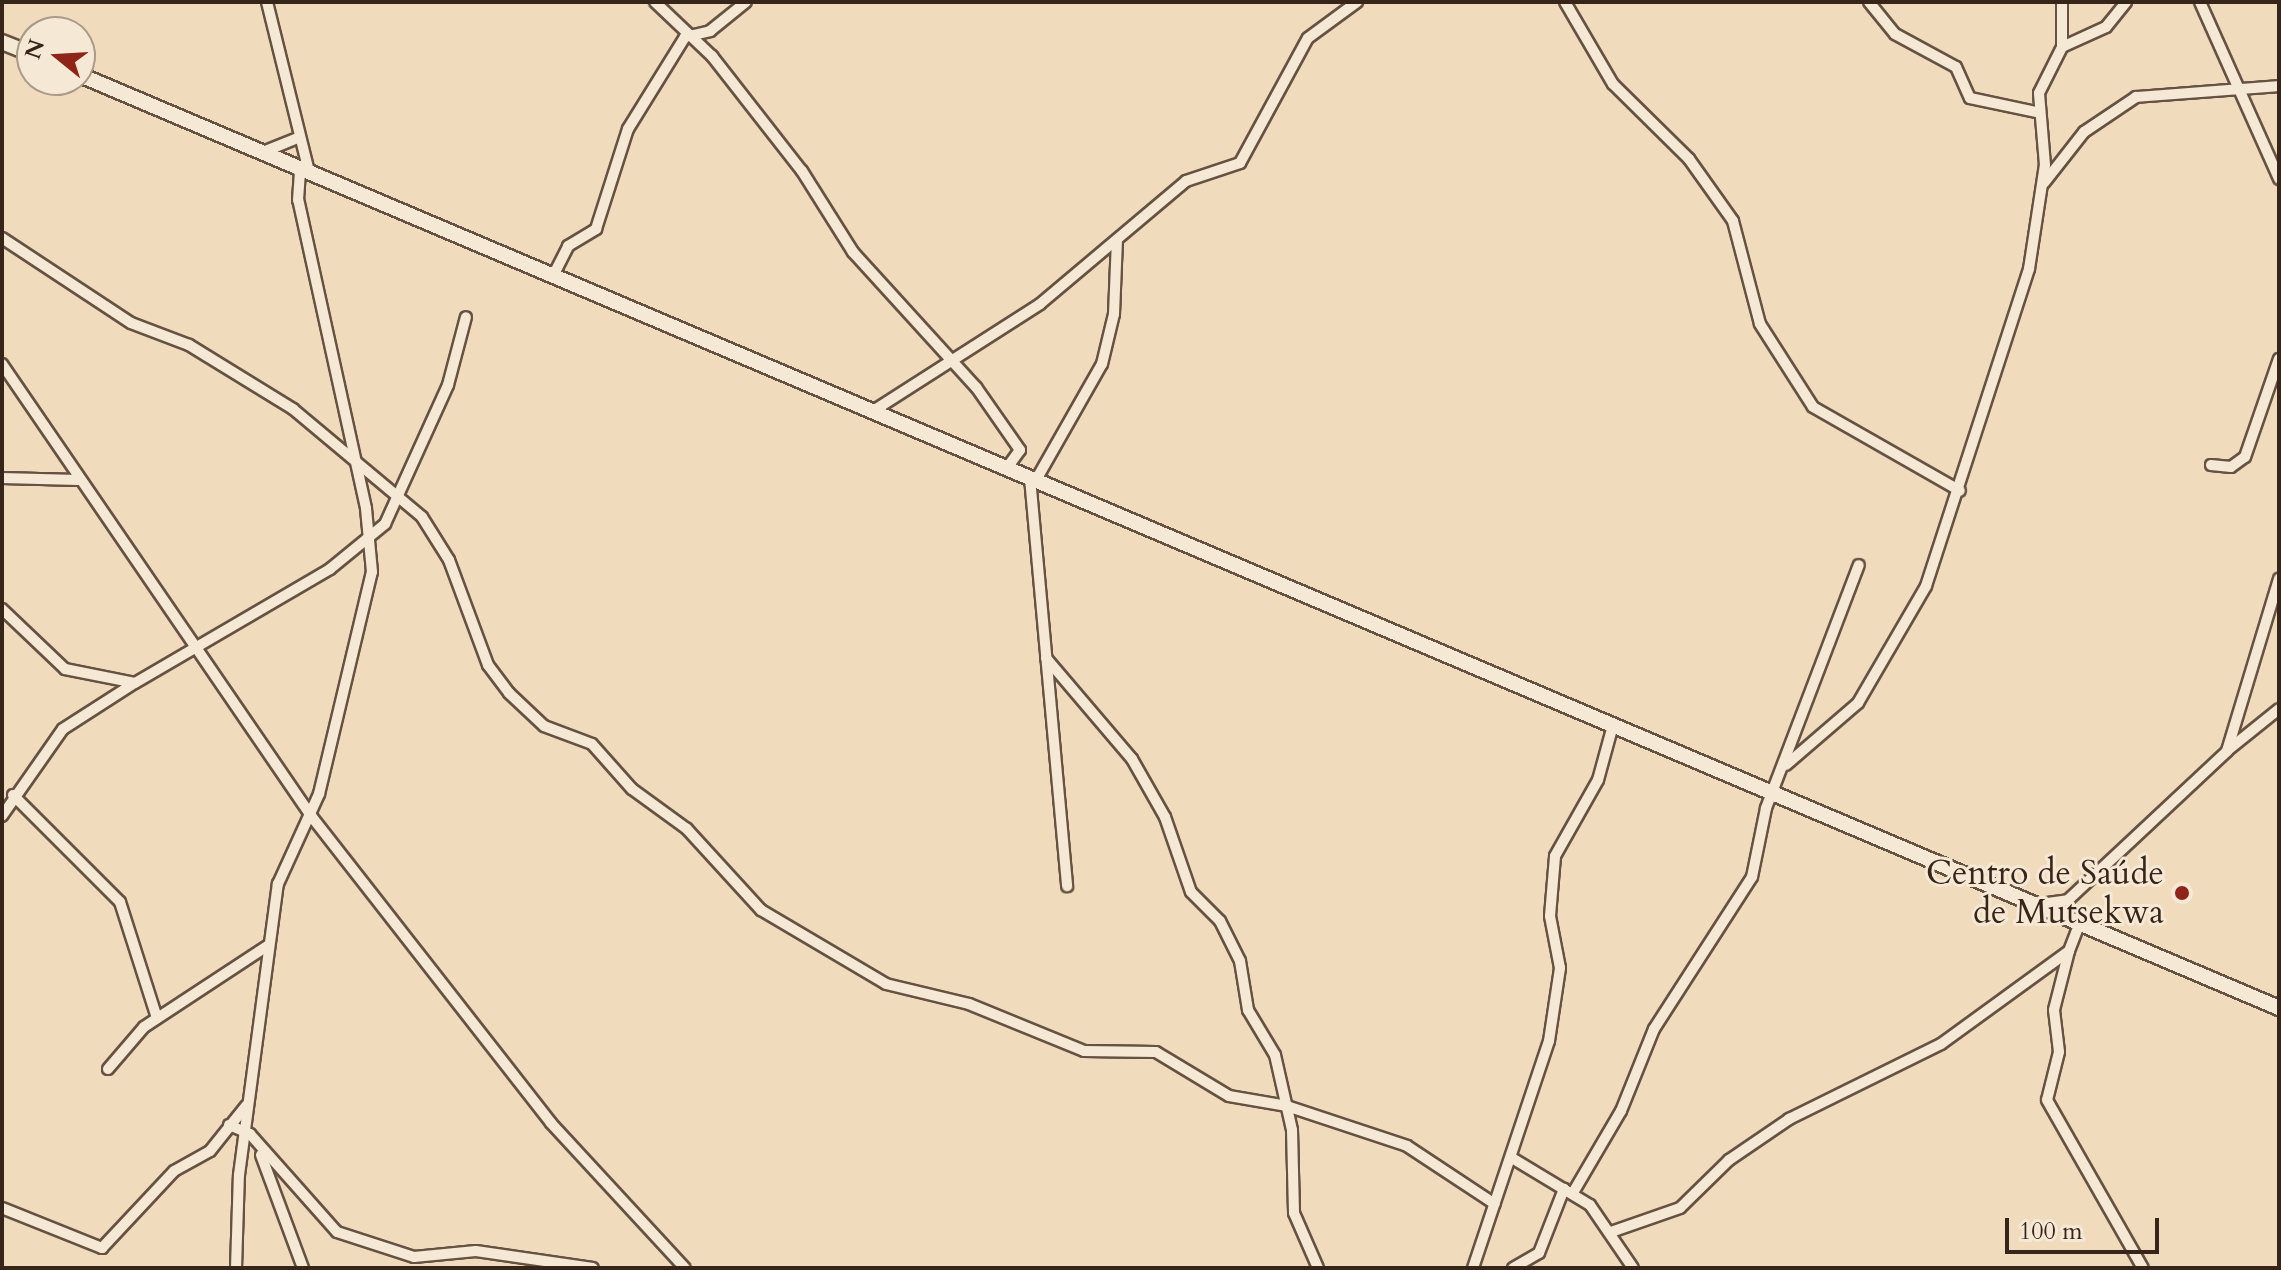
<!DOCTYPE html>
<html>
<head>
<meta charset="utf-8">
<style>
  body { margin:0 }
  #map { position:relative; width:2281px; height:1270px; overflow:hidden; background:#f0dbbd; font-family:Cardo,serif }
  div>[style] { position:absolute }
  .roads { filter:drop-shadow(2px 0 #665243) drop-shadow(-2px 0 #665243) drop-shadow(0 2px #665243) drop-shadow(0 -2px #665243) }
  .street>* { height:10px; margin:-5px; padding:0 5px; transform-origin:5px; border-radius:5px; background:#f5e8d4 }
  .secondary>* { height:14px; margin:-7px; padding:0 7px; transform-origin:7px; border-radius:7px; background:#f5e8d4 }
  .dots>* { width:22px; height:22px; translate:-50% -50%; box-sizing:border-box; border:4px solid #f5e8d4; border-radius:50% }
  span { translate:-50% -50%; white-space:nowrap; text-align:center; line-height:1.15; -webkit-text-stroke:6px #f5e8d4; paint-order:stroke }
  .poi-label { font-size:34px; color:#38251a }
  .right { translate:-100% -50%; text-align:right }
  .frame { position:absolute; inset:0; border:4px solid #38251a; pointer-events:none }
  .north { position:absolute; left:16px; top:16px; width:80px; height:80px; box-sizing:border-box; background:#f5e8d4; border:2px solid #a99a8a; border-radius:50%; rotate:288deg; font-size:22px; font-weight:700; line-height:32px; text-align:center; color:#38251a }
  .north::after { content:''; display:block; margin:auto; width:28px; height:36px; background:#8f2418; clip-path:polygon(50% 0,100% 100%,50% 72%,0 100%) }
  .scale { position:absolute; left:2005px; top:1218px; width:154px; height:36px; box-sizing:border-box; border:4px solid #38251a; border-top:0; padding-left:10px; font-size:24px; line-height:28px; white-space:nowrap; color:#38251a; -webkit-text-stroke:6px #f5e8d4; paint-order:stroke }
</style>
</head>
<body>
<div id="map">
  <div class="roads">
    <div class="street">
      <i style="left:267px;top:2px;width:175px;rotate:76.1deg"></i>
      <i style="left:655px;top:2px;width:79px;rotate:43.5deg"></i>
      <i style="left:712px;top:56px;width:146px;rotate:52deg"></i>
      <i style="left:802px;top:171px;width:96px;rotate:57.8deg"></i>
      <i style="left:853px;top:252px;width:183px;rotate:47.7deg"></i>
      <i style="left:976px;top:387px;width:77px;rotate:55.1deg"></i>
      <i style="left:1020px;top:450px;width:22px;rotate:126deg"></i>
      <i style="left:1565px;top:2px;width:95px;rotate:59.7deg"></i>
      <i style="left:1613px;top:84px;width:107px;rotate:44.6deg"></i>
      <i style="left:1689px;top:159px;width:76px;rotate:54.6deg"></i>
      <i style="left:1733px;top:221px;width:106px;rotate:75.3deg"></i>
      <i style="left:1760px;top:324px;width:98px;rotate:57.4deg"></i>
      <i style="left:1813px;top:407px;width:169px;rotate:29.7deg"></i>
      <i style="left:1869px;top:2px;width:41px;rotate:50.9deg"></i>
      <i style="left:1895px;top:34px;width:69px;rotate:28.4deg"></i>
      <i style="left:1956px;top:67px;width:34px;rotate:66deg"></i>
      <i style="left:1970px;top:98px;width:67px;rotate:12deg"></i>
      <i style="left:2200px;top:2px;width:194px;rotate:65.9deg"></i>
      <i style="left:2062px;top:47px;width:48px;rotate:-24.4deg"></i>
      <i style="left:2106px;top:27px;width:32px;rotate:-51deg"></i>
      <i style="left:263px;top:152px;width:35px;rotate:-22deg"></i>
      <i style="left:2044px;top:183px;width:65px;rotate:-51.9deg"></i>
      <i style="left:2084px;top:132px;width:63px;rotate:-33.9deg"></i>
      <i style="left:2136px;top:97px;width:143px;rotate:-4.4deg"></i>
      <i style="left:2px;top:238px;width:154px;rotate:33.4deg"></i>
      <i style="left:131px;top:323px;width:62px;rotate:20.8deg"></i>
      <i style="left:189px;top:345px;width:122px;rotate:31.6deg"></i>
      <i style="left:293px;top:409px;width:168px;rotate:39.9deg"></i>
      <i style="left:422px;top:517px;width:51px;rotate:57.9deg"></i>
      <i style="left:449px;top:560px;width:112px;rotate:69.6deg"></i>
      <i style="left:488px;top:665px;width:35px;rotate:53deg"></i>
      <i style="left:509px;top:693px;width:48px;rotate:43.3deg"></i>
      <i style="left:544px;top:726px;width:51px;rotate:20.6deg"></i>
      <i style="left:592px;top:744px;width:60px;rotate:48.4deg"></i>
      <i style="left:632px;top:789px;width:68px;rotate:36deg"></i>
      <i style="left:687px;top:829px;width:110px;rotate:47.6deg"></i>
      <i style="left:761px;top:910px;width:145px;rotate:30.6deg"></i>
      <i style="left:886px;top:984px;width:85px;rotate:13.5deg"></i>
      <i style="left:969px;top:1004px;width:124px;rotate:22.2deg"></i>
      <i style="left:1084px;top:1051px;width:72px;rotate:0.8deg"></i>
      <i style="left:1156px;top:1052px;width:85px;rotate:31.1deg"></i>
      <i style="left:1229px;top:1096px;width:59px;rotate:9.8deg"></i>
      <i style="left:1287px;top:1106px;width:126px;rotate:18.4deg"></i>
      <i style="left:1407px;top:1146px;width:105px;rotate:33.4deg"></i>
      <i style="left:553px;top:276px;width:34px;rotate:-63deg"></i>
      <i style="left:568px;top:246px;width:33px;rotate:-31deg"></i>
      <i style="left:596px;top:229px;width:105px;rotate:-72.3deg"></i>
      <i style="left:628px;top:129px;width:108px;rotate:-58.2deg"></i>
      <i style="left:685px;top:37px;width:26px;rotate:-13deg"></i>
      <i style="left:710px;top:31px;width:46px;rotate:-38.9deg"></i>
      <i style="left:2px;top:364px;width:549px;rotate:55.62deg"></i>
      <i style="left:312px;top:817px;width:388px;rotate:52deg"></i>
      <i style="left:551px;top:1123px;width:197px;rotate:47.3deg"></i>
      <i style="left:873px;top:411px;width:198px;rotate:-32.6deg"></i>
      <i style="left:1040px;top:304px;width:191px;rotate:-40.1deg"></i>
      <i style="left:1186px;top:181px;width:57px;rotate:-18.4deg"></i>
      <i style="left:1240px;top:163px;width:142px;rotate:-61.5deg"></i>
      <i style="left:1308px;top:38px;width:61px;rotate:-36.3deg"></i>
      <i style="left:2211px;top:465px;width:20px;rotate:6deg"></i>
      <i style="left:2231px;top:467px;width:17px;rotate:-36deg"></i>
      <i style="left:2245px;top:457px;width:104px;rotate:-70.9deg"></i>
      <i style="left:2px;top:478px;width:76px;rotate:1.5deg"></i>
      <i style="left:1030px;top:478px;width:410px;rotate:84.8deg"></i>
      <i style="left:1036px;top:480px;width:133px;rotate:-60.4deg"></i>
      <i style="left:1102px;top:364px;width:51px;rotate:-76.5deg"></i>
      <i style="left:1114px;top:314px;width:74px;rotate:-87.7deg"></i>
      <i style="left:2px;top:609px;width:87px;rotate:43.6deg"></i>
      <i style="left:65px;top:669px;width:71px;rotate:11.3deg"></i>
      <i style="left:135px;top:683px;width:226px;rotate:-30.3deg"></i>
      <i style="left:330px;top:569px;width:71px;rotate:-39.3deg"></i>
      <i style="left:385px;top:524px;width:153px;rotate:-65.6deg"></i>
      <i style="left:448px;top:385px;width:70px;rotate:-75.2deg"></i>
      <i style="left:1046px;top:658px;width:133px;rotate:49.6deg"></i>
      <i style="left:1132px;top:759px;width:67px;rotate:60.4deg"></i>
      <i style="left:1165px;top:817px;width:79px;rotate:70.9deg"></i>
      <i style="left:1191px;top:892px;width:41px;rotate:45deg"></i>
      <i style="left:1220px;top:921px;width:45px;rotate:63.4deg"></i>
      <i style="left:1240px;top:961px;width:50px;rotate:80.7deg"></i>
      <i style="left:1248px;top:1010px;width:52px;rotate:59deg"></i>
      <i style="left:1275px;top:1055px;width:77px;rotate:77.2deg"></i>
      <i style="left:1292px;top:1130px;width:83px;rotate:88.6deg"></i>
      <i style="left:1294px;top:1213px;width:60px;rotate:66.4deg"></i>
      <i style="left:2228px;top:750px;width:65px;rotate:-38.8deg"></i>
      <i style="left:1786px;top:765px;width:95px;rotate:-40.7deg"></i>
      <i style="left:1858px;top:703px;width:135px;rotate:-59.8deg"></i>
      <i style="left:1926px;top:586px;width:333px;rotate:-72deg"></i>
      <i style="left:2029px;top:269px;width:105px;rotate:-81.3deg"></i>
      <i style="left:2045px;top:165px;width:72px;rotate:-94.8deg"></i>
      <i style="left:2039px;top:93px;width:51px;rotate:-63.4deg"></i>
      <i style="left:2062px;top:47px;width:45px;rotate:-90deg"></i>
      <i style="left:13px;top:795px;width:151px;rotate:45deg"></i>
      <i style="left:120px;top:902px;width:122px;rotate:72.3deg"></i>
      <i style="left:2px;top:816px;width:106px;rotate:-55deg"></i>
      <i style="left:63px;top:729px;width:83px;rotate:-32.7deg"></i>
      <i style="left:2040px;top:904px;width:28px;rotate:-8deg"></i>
      <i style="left:2068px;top:900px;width:218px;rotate:-43.1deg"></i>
      <i style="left:2227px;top:751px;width:180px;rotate:-73.2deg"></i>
      <i style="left:2069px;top:951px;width:61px;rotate:104.3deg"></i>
      <i style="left:2054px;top:1010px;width:42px;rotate:83.2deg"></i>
      <i style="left:2059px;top:1052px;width:49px;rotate:104deg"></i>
      <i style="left:2047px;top:1100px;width:193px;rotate:60.3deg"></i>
      <i style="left:108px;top:1069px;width:55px;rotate:-49.4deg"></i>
      <i style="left:144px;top:1027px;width:149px;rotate:-33.3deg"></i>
      <i style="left:229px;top:1125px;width:23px;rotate:23deg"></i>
      <i style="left:250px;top:1134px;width:131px;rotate:48.4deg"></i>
      <i style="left:337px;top:1232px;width:81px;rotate:18deg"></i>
      <i style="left:414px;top:1257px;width:62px;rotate:-5.5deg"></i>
      <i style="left:476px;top:1251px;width:118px;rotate:8.3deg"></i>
      <i style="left:261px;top:1155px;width:121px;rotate:69.6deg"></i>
      <i style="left:1512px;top:1158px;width:91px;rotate:31.1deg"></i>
      <i style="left:1590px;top:1205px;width:76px;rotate:55.7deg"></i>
      <i style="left:1574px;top:1191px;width:93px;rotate:-59.6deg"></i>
      <i style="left:1621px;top:1111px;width:88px;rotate:-68.1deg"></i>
      <i style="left:1654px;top:1029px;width:181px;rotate:-57.2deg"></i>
      <i style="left:1752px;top:877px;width:70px;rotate:-78.5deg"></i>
      <i style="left:1766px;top:808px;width:260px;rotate:-69.1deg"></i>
      <i style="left:2px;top:1208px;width:108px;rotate:21.8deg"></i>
      <i style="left:102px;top:1248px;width:105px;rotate:-46.9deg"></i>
      <i style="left:174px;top:1171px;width:41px;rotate:-29.1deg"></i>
      <i style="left:210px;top:1151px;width:58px;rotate:-51.3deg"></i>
      <i style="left:1611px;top:1232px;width:73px;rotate:-19.2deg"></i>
      <i style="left:1680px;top:1208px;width:69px;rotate:-44.4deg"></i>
      <i style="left:1729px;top:1160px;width:73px;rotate:-34.3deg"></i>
      <i style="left:1789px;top:1119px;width:169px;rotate:-26.3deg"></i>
      <i style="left:1941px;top:1044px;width:158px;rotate:-36deg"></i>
      <i style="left:2069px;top:951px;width:30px;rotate:-69deg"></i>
      <i style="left:236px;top:1268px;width:93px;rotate:-88.2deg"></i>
      <i style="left:239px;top:1175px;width:294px;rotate:-82.4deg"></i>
      <i style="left:278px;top:884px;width:99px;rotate:-65.5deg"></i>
      <i style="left:319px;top:794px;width:228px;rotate:-76.6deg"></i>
      <i style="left:372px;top:572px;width:64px;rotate:-95.4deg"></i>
      <i style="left:366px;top:508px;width:315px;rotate:-102.4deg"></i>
      <i style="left:298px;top:200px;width:32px;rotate:-86deg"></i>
      <i style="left:1473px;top:1268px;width:239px;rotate:-71.5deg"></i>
      <i style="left:1549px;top:1041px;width:74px;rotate:-81.4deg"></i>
      <i style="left:1560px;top:968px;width:53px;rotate:-100.9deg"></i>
      <i style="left:1550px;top:916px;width:60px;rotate:-85.2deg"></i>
      <i style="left:1555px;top:856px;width:87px;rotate:-60.5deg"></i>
      <i style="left:1598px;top:780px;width:57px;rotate:-74.7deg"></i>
      <i style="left:1513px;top:1268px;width:30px;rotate:-30deg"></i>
      <i style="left:1539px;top:1253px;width:69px;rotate:-68.7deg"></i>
    </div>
    <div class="secondary">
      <i style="left:2px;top:42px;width:32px;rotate:22deg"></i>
      <i style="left:80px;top:75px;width:2389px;rotate:22.99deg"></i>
    </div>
  </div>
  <div class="dots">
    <i style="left:2182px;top:893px;background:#8f2418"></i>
  </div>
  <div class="poi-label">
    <span class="right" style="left:2164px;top:893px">Centro de Saúde<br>de Mutsekwa</span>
  </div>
  <div class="frame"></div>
  <div class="north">N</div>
  <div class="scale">100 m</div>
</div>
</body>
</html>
